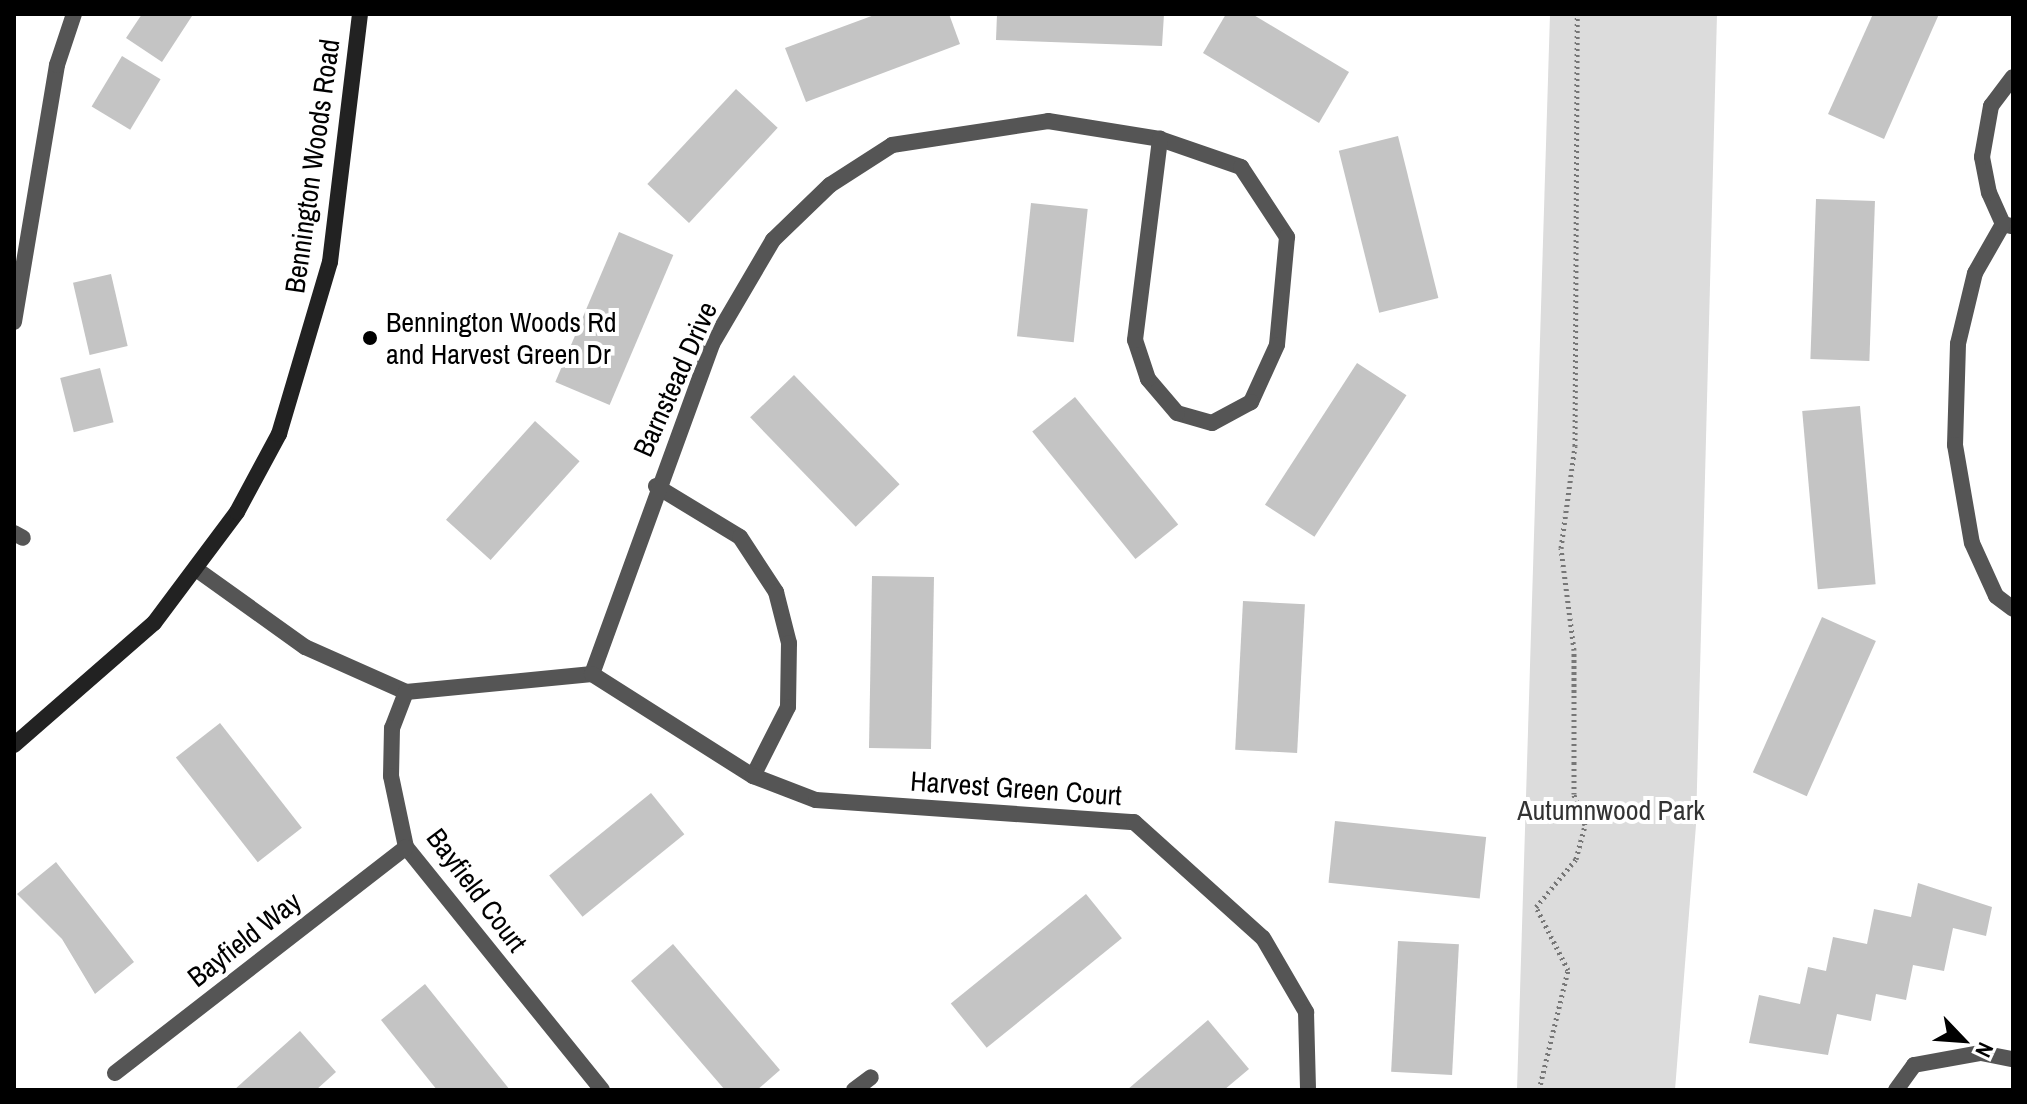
<!DOCTYPE html>
<html>
<head>
<meta charset="utf-8">
<style>
  body { margin:0 }
  #map { position:relative; width:2027px; height:1104px; overflow:hidden; background:#fff; font-family:"Archivo Narrow",sans-serif }
  div>[style] { position:absolute }
  .green>* { inset:0; background:#dcdcdc }
  .building>* { inset:0; background:#c4c4c4; transform-origin:0 0 }
  .path>* { height:5px; margin-top:-2.5px; transform-origin:0; background:repeating-linear-gradient(90deg,#777 0 2px,transparent 0 6px) }
  .lane>* { height:16px; margin:-8px; padding:0 8px; transform-origin:8px; border-radius:8px; background:#555 }
  .street>* { height:16px; margin:-8px; padding:0 8px; transform-origin:8px; border-radius:8px; background:#555 }
  .secondary>* { height:16px; margin:-8px; padding:0 8px; transform-origin:8px; border-radius:8px; background:#222 }
  .dots>* { width:22px; height:22px; translate:-50% -50%; box-sizing:border-box; border:4px solid #fff; border-radius:50% }
  span { translate:-50% -50%; white-space:nowrap; text-align:center; line-height:1.15; -webkit-text-stroke:8px #fff; paint-order:stroke }
  .street-label { font-size:28px; color:#000 }
  .poi-label { font-size:28px; color:#000 }
  .left { translate:0 -50%; text-align:left }
  .park-label { font-size:28px; color:#333 }
  .frame { position:absolute; inset:0; border:16px solid #000; pointer-events:none }
  .north { position:absolute; left:1923px; top:1000px; width:80px; height:80px; -webkit-text-stroke:6px #fff; paint-order:stroke; rotate:115deg; font-size:22px; font-weight:700; line-height:32px; text-align:center; color:#000 }
  .north::after { content:''; display:block; margin:auto; width:28px; height:36px; background:#000; clip-path:polygon(50% 0,100% 100%,50% 72%,0 100%) }
</style>
</head>
<body>
<div id="map">
  <div class="green">
    <i style="clip-path:polygon(1550px 14px,1717px 14px,1696px 825px,1675px 1090px,1517px 1090px)"></i>
  </div>
  <div class="building">
    <i style="clip-path:polygon(142px 14px,192px 16px,162px 62px,126px 38px)"></i>
    <i style="clip-path:polygon(877px 14px,949px 14px,960px 44px,806px 102px,785px 48px)"></i>
    <i style="clip-path:polygon(997px 14px,1164px 14px,1162px 46px,996px 40px)"></i>
    <i style="clip-path:polygon(1226px 14px,1252px 14px,1349px 72px,1319px 123px,1203px 53px)"></i>
    <i style="clip-path:polygon(1873px 14px,1939px 14px,1884px 139px,1828px 114px)"></i>
    <i style="left:122px;top:56px;width:45px;height:59px;rotate:31deg"></i>
    <i style="left:736px;top:89px;width:57px;height:130px;rotate:43deg"></i>
    <i style="left:1398px;top:136px;width:167px;height:61px;rotate:76deg"></i>
    <i style="left:1816px;top:199px;width:59px;height:160px;rotate:2deg"></i>
    <i style="left:1031px;top:203px;width:57px;height:134px;rotate:6deg"></i>
    <i style="left:619px;top:232px;width:59px;height:163px;rotate:23deg"></i>
    <i style="left:111px;top:274px;width:74px;height:39px;rotate:77deg"></i>
    <i style="left:1357px;top:363px;width:59px;height:169px;rotate:33deg"></i>
    <i style="left:100px;top:368px;width:56px;height:41px;rotate:76deg"></i>
    <i style="left:794px;top:375px;width:152px;height:61px;rotate:46deg"></i>
    <i style="left:1075px;top:397px;width:164px;height:55px;rotate:51deg"></i>
    <i style="left:1860px;top:406px;width:179px;height:58px;rotate:85deg"></i>
    <i style="left:535px;top:421px;width:60px;height:133px;rotate:42deg"></i>
    <i style="left:872px;top:576px;width:62px;height:172px;rotate:1deg"></i>
    <i style="left:1243px;top:601px;width:62px;height:149px;rotate:3deg"></i>
    <i style="left:1822px;top:617px;width:59px;height:170px;rotate:24deg"></i>
    <i style="left:220px;top:723px;width:133px;height:56px;rotate:52deg"></i>
    <i style="left:651px;top:793px;width:53px;height:131px;rotate:51deg"></i>
    <i style="left:1335px;top:821px;width:152px;height:62px;rotate:6deg"></i>
    <i style="clip-path:polygon(56px 862px,134px 962px,95px 994px,62px 939px,17px 894px)"></i>
    <i style="clip-path:polygon(1918px 883px,1992px 907px,1986px 936px,1953px 928px,1944px 971px,1913px 965px,1906px 1000px,1876px 994px,1871px 1021px,1837px 1014px,1828px 1055px,1749px 1043px,1759px 995px,1800px 1004px,1808px 967px,1826px 971px,1833px 937px,1867px 944px,1874px 909px,1911px 917px)"></i>
    <i style="left:1086px;top:894px;width:57px;height:174px;rotate:51deg"></i>
    <i style="left:1398px;top:941px;width:61px;height:131px;rotate:3deg"></i>
    <i style="clip-path:polygon(673px 944px,780px 1070px,757px 1090px,725px 1090px,631px 981px)"></i>
    <i style="clip-path:polygon(425px 984px,510px 1090px,437px 1090px,381px 1020px)"></i>
    <i style="clip-path:polygon(1208px 1020px,1249px 1069px,1224px 1090px,1127px 1090px)"></i>
    <i style="clip-path:polygon(300px 1031px,336px 1072px,316px 1090px,234px 1090px)"></i>
  </div>
  <div class="path">
    <i style="left:1539px;top:1090px;width:123px;rotate:-76.4deg"></i>
    <i style="left:1568px;top:970px;width:71px;rotate:-116.9deg"></i>
    <i style="left:1536px;top:907px;width:62px;rotate:-50.2deg"></i>
    <i style="left:1576px;top:859px;width:35px;rotate:-75deg"></i>
    <i style="left:1585px;top:825px;width:33px;rotate:-110deg"></i>
    <i style="left:1574px;top:794px;width:144px;rotate:-90deg"></i>
    <i style="left:1574px;top:650px;width:103px;rotate:-97.3deg"></i>
    <i style="left:1561px;top:548px;width:103px;rotate:-82.2deg"></i>
    <i style="left:1575px;top:446px;width:432px;rotate:-89.7deg"></i>
  </div>
  <div class="lane">
    <i style="left:14px;top:533px;width:10px;rotate:29deg"></i>
  </div>
  <div class="street">
    <i style="left:2003px;top:224px;width:56px;rotate:119.7deg"></i>
    <i style="left:1975px;top:273px;width:73px;rotate:103.5deg"></i>
    <i style="left:1958px;top:344px;width:101px;rotate:91.7deg"></i>
    <i style="left:1955px;top:445px;width:99px;rotate:80.2deg"></i>
    <i style="left:1972px;top:543px;width:58px;rotate:65.6deg"></i>
    <i style="left:1996px;top:596px;width:21px;rotate:37deg"></i>
    <i style="left:2011px;top:226px;width:8px;rotate:-166deg"></i>
    <i style="left:2003px;top:224px;width:34px;rotate:-114deg"></i>
    <i style="left:1989px;top:193px;width:37px;rotate:-101deg"></i>
    <i style="left:1982px;top:157px;width:52px;rotate:-80deg"></i>
    <i style="left:1991px;top:106px;width:36px;rotate:-53deg"></i>
    <i style="left:14px;top:322px;width:261px;rotate:-80.5deg"></i>
    <i style="left:57px;top:65px;width:54px;rotate:-71.6deg"></i>
    <i style="left:656px;top:486px;width:98px;rotate:31.3deg"></i>
    <i style="left:740px;top:537px;width:66px;rotate:56.8deg"></i>
    <i style="left:776px;top:592px;width:53px;rotate:75.7deg"></i>
    <i style="left:789px;top:643px;width:64px;rotate:90.9deg"></i>
    <i style="left:788px;top:707px;width:77px;rotate:116.9deg"></i>
    <i style="left:196px;top:569px;width:134px;rotate:35.6deg"></i>
    <i style="left:305px;top:647px;width:111px;rotate:24deg"></i>
    <i style="left:406px;top:692px;width:187px;rotate:-5.5deg"></i>
    <i style="left:592px;top:674px;width:351px;rotate:-70deg"></i>
    <i style="left:712px;top:344px;width:121px;rotate:-59.6deg"></i>
    <i style="left:773px;top:240px;width:79px;rotate:-44deg"></i>
    <i style="left:830px;top:185px;width:74px;rotate:-32.8deg"></i>
    <i style="left:892px;top:145px;width:158px;rotate:-8.7deg"></i>
    <i style="left:1048px;top:121px;width:113px;rotate:9.1deg"></i>
    <i style="left:1160px;top:139px;width:86px;rotate:19.1deg"></i>
    <i style="left:1241px;top:167px;width:84px;rotate:56.7deg"></i>
    <i style="left:1287px;top:237px;width:108px;rotate:95.3deg"></i>
    <i style="left:1277px;top:345px;width:63px;rotate:114.5deg"></i>
    <i style="left:1251px;top:402px;width:44px;rotate:151.7deg"></i>
    <i style="left:1212px;top:423px;width:36px;rotate:-164deg"></i>
    <i style="left:1177px;top:413px;width:45px;rotate:-130.5deg"></i>
    <i style="left:1148px;top:379px;width:41px;rotate:-108.4deg"></i>
    <i style="left:1135px;top:340px;width:203px;rotate:-82.9deg"></i>
    <i style="left:592px;top:674px;width:191px;rotate:32.4deg"></i>
    <i style="left:753px;top:776px;width:67px;rotate:20.9deg"></i>
    <i style="left:816px;top:800px;width:319px;rotate:4deg"></i>
    <i style="left:1134px;top:822px;width:173px;rotate:42deg"></i>
    <i style="left:1263px;top:938px;width:86px;rotate:59.8deg"></i>
    <i style="left:1306px;top:1012px;width:78px;rotate:88.5deg"></i>
    <i style="left:406px;top:692px;width:39px;rotate:111deg"></i>
    <i style="left:392px;top:728px;width:48px;rotate:91.2deg"></i>
    <i style="left:391px;top:776px;width:73px;rotate:78.1deg"></i>
    <i style="left:406px;top:847px;width:312px;rotate:51.1deg"></i>
    <i style="left:115px;top:1073px;width:368px;rotate:-37.8deg"></i>
    <i style="left:854px;top:1090px;width:21px;rotate:-37deg"></i>
    <i style="left:1896px;top:1090px;width:31px;rotate:-54deg"></i>
    <i style="left:1914px;top:1065px;width:68px;rotate:-10.2deg"></i>
    <i style="left:1981px;top:1053px;width:33px;rotate:11deg"></i>
  </div>
  <div class="secondary">
    <i style="left:14px;top:745px;width:186px;rotate:-41.1deg"></i>
    <i style="left:154px;top:623px;width:139px;rotate:-53.2deg"></i>
    <i style="left:237px;top:512px;width:89px;rotate:-61.7deg"></i>
    <i style="left:279px;top:434px;width:179px;rotate:-73.5deg"></i>
    <i style="left:330px;top:262px;width:250px;rotate:-83.1deg"></i>
  </div>
  <div class="dots">
    <i style="left:370px;top:338px;background:#000"></i>
  </div>
  <div class="street-label">
    <span style="left:312px;top:166px;rotate:-82deg">Bennington Woods Road</span>
    <span style="left:675px;top:379px;rotate:-66deg">Barnstead Drive</span>
    <span style="left:1016px;top:788px;rotate:4deg">Harvest Green Court</span>
    <span style="left:477px;top:890px;rotate:53deg">Bayfield Court</span>
    <span style="left:244px;top:939px;rotate:-38deg">Bayfield Way</span>
  </div>
  <div class="poi-label">
    <span class="left" style="left:386px;top:338px">Bennington Woods Rd<br>and Harvest Green Dr</span>
  </div>
  <div class="park-label">
    <span style="left:1611px;top:810px">Autumnwood Park</span>
  </div>
  <div class="frame"></div>
  <div class="north">N</div>
</div>
</body>
</html>
